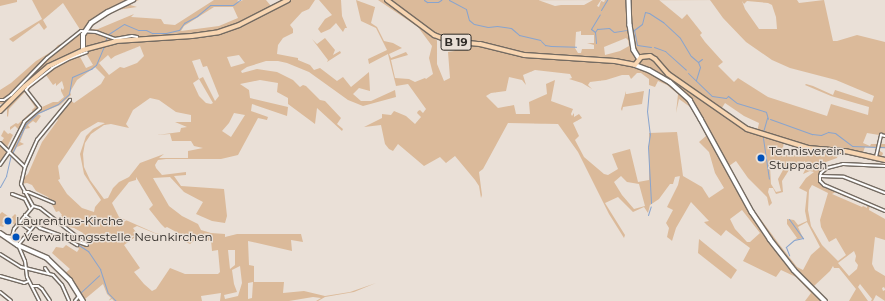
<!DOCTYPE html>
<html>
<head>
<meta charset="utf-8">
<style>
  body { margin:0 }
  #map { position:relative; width:885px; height:301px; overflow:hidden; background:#eae0d7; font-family:Montserrat,sans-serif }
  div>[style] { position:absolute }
  .green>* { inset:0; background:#dbba9a }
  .stream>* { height:1px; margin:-0.5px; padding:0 0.5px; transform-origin:0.5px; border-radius:0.5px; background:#88a4ce }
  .roads { filter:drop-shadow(1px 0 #746b62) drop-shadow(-1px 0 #746b62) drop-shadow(0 1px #746b62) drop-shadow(0 -1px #746b62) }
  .street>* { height:2px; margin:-1px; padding:0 1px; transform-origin:1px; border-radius:1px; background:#fff }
  .secondary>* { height:3.5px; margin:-1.75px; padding:0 1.75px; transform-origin:1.75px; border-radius:1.75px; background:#fff }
  .primary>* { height:4px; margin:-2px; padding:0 2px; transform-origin:2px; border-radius:2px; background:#f8d6b2 }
  .dots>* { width:11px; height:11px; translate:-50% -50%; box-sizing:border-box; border:2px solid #eae0d7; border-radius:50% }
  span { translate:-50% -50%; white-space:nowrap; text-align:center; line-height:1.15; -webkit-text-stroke:3px #eae0d7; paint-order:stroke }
  .shield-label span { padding:1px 3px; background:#eae0d7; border:1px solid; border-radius:3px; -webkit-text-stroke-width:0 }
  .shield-label { font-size:11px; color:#2f2b27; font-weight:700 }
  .poi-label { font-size:12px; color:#2f2b27 }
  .left { translate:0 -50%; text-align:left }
</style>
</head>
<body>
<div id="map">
  <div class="green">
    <i style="clip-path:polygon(0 0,17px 0,17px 2px,0 6px)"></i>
    <i style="clip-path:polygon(evenodd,32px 0,139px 0,127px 4px,137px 7px,117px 10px,91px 24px,85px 31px,91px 31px,91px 29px,98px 29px,134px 14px,131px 17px,161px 19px,164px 24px,175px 25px,214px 0,239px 0,237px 1px,239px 2px,243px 0,266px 0,271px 6px,283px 0,315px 0,309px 9px,302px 12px,290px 25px,293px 29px,293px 33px,283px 38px,278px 45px,277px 54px,298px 58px,298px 60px,310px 65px,314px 70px,320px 68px,337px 81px,343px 77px,351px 87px,369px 72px,370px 91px,359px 88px,353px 94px,361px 101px,371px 101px,395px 90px,396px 97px,363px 106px,348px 100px,309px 72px,287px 63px,278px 61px,266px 61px,247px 67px,241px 71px,242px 73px,257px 69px,277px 72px,293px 80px,300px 87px,303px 85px,306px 86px,320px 100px,325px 101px,341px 118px,337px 124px,343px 129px,342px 131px,317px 108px,315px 124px,288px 104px,288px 98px,277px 92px,278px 83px,260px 80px,240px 84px,249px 90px,250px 98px,288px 107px,287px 116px,252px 104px,251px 111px,268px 117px,267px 120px,258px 118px,238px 155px,221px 159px,166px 159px,158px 160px,155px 165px,156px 168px,162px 175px,186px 172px,186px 175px,174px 176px,181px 186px,224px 189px,227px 216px,225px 223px,212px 221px,196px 214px,203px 202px,184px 192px,170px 177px,153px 178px,169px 206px,182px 216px,198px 224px,201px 230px,211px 233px,225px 234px,225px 237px,237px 234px,301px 234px,303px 242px,291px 240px,292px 251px,248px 241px,249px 265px,254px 266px,254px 282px,284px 282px,283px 293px,304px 291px,325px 296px,350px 292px,376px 283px,354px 292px,325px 297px,318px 301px,316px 301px,321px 298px,313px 297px,289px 301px,220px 301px,221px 293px,201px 296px,202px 301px,114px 301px,112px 299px,108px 301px,111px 298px,107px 294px,103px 284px,85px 299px,86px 301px,77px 301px,79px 296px,64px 274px,70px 269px,52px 253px,56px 247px,63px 248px,66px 245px,77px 252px,79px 249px,77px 245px,62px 237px,86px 244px,81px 240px,84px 236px,83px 233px,74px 228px,69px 227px,59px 218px,62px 215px,59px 211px,56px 212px,48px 197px,36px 191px,32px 185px,27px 183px,21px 184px,22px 179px,28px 174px,42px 142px,58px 120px,55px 117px,70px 100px,74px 103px,101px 84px,105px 77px,95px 67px,77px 80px,70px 92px,71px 95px,60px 105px,38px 114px,41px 116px,36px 123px,33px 121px,28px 125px,30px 128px,25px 129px,20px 142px,24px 144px,17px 147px,13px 153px,10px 151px,19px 130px,15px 126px,10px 130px,10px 127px,16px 123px,18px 124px,31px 112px,26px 119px,33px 113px,32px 110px,35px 107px,25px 92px,9px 109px,8px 117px,7px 116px,7px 103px,0 104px,0 90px,11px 83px,36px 61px,54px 50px,58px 45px,62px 44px,81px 31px,63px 3px,43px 20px,47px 27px,44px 30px,39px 23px,13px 42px,9px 39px,42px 19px,32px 0,214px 7px,233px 7px,238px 18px,219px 26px,181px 31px,184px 26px,214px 7px,32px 0,140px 46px,144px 56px,137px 63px,124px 68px,120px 67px,109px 75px,99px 63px,108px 55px,111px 59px,115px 56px,140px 46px,32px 0,86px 53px,93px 65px,86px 68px,79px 55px,86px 53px,32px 0,239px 55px,245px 63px,231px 67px,227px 57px,239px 55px,32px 0,200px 59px,203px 67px,207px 66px,219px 96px,215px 101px,203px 77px,199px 79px,192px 61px,200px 59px,32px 0,46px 75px,53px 85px,56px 83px,56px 86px,62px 81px,64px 88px,63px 90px,61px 88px,61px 91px,64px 97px,58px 102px,53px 102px,40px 108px,28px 93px,30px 88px,46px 75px,32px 0,199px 79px,213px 103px,211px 104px,206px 103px,199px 96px,193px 83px,199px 79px,32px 0,150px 98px,159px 100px,176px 112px,191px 115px,191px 122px,175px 122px,187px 127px,181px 128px,180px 132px,157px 135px,170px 134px,172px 141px,191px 141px,194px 146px,203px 148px,188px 151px,188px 158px,159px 158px,164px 154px,140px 163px,129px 177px,119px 182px,113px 188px,108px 198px,104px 199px,90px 180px,84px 167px,83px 154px,85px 143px,91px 134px,104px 125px,111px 124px,129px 128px,126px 124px,133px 110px,150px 98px,32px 0,234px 113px,245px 115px,231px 137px,222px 131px,229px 123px,234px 113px,32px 0,98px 122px,105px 123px,93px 129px,86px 136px,80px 154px,84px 174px,101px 200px,95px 207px,94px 212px,82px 208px,67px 194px,58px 180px,60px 179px,58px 166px,81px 132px,98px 122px,32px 0,136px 177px,153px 205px,149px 209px,161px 224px,165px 228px,167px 227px,191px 240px,155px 233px,119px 217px,112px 203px,129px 182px,136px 180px,136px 177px,32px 0,137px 226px,159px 235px,182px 240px,190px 244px,195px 240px,202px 242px,211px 240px,212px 251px,218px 250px,220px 272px,218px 274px,185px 274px,170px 268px,156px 289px,152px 291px,144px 284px,134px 272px,140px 268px,124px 245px,138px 235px,133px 228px,137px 226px,32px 0,228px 250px,235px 250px,235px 265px,230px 269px,228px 250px,32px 0,240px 266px,242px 283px,238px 296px,225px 299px,224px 295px,237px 292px,234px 284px,232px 270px,240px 266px,32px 0,253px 282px,252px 298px,248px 299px,248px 283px,253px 282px)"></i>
    <i style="clip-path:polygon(319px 0,341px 0,342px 16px,347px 28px,345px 28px,343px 32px,336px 23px,330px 29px,321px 33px,318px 29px,325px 19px,332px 15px)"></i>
    <i style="clip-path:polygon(evenodd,356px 0,375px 7px,371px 23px,377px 27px,384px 41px,393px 43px,402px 48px,389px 54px,391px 58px,406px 52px,408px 55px,391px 60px,395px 78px,409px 79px,415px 82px,425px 78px,426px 79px,433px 74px,429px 58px,432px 46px,418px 27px,378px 0,538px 0,555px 6px,561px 5px,584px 5px,593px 0,601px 0,597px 6px,599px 7px,601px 1px,604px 2px,605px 0,627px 0,625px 2px,628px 3px,629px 0,659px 0,682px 19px,687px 14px,702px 33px,700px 35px,705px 42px,723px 62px,718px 66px,734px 82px,738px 78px,768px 97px,827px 116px,831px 104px,868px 115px,869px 107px,831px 96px,805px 85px,806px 84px,813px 86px,833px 95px,835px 90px,872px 102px,874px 96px,836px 80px,790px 68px,772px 60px,746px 42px,723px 18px,710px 0,797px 0,799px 3px,824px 0,833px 41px,837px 41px,857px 35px,885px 42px,885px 136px,867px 133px,863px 143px,870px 146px,871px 144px,885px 144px,885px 148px,865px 147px,862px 155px,876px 158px,878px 151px,880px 151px,883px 153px,881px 159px,876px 158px,877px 162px,858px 155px,857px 157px,850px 154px,838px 154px,837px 158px,823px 163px,822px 167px,825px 169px,820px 174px,821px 184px,845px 194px,845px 197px,836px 192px,832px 194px,862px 207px,863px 206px,867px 208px,867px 204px,870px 205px,869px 210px,885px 219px,885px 240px,875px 237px,872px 264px,875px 270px,885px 276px,885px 289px,884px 287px,882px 288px,883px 291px,885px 290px,885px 301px,876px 295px,873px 301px,871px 301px,872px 299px,860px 284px,858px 287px,868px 301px,849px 301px,856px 289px,839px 268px,834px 268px,833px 266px,830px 271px,813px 287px,828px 301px,805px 301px,811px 293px,796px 277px,781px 270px,776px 277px,743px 261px,750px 248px,726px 230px,721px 236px,707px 225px,704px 222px,709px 221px,691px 202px,676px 228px,672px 241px,671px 240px,667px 237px,669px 228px,666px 223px,673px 210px,667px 207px,678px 185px,680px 176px,675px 177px,673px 184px,670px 184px,659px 199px,650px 205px,648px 213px,644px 207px,633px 212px,618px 197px,605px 203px,625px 235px,624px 238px,609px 214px,578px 152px,558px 124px,508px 123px,483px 169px,479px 172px,482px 195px,481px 198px,479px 186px,475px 180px,455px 156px,446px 163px,440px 157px,424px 166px,398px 144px,393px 151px,389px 149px,385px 144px,381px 125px,364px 127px,382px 118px,382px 114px,391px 115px,394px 111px,406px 116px,415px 124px,421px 117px,417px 113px,418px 111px,420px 110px,423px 113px,426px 109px,408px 84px,396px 86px,388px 54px,369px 64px,368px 59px,387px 50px,376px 28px,361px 21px,356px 0,742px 1px,744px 4px,747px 1px,768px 3px,772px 5px,776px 17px,777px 29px,759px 29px,745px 9px,742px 1px,356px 0,581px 31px,581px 35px,594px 35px,594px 43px,587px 43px,594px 45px,594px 49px,582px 49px,581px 53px,578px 53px,575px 48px,576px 32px,581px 31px,356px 0,435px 36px,463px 43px,454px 51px,448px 52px,450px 78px,444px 81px,437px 64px,437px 41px,435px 36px,356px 0,626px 38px,628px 40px,629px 46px,620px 51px,605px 55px,604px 47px,626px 38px,356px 0,535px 70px,570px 74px,572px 78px,569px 79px,582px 83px,592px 89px,588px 85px,590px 82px,606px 80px,622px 75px,629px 75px,631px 79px,637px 73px,641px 73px,649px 79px,649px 85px,655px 87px,658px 81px,667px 85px,678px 94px,676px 113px,679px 99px,693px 109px,696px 115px,706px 136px,699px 142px,709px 152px,715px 173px,724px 188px,709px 198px,702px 187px,683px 176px,677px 132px,649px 133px,649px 180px,638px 182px,630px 149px,612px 154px,618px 169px,608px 175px,604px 174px,584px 157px,575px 140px,579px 136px,573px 123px,582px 118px,579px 114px,574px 117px,574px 113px,572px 116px,571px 114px,573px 109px,551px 101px,555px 80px,546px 84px,547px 94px,529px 102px,530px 114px,516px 114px,514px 105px,498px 108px,486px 96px,491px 93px,506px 91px,509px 77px,522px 80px,526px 85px,523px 75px,535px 70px,356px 0,725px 103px,744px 116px,759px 123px,757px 132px,740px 126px,720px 111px,725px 103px,356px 0,784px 141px,814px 149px,812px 156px,782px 155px,784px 141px,356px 0,736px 161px,748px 178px,767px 197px,769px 206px,772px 203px,768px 192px,769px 188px,773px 188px,776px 194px,783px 192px,782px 181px,789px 170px,805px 161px,806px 168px,803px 174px,810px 171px,814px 172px,806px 178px,799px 188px,807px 192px,805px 211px,807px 221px,798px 225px,794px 220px,787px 219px,787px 224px,797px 238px,794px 240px,803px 238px,798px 227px,807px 222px,820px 247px,811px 255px,803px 270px,797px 267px,779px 244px,748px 202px,729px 166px,736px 161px,356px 0,770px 166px,783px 170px,778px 179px,781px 191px,776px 192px,771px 184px,770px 166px,356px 0,621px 176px,627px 182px,639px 184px,645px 206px,634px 209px,622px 195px,614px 182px,621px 176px,356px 0,812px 185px,828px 193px,820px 220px,821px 227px,829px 242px,836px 238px,846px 255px,838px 261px,822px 245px,811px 226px,808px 210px,809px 190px,812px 185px,356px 0,742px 210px,760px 233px,750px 242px,747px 242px,735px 229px,730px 219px,742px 210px,356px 0,854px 251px,856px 256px,855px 261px,858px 265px,857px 269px,849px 276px,838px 263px,854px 251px)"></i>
    <i style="clip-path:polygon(325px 38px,335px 50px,333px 55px,340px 51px,341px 53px,327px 62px,328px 60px,312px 39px,317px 44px)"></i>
    <i style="clip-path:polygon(626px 91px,626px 94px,627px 94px,644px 91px,642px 104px,623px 107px,622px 111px,621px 109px)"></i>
    <i style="clip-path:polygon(4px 130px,8px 134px,10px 133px,13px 135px,7px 147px,0 141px,2px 141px,4px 138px,1px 136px)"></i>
    <i style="clip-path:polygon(0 143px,9px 152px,0 165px)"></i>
    <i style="clip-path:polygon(2px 212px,11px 218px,15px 214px,19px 218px,15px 225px,6px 217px,2px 224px,4px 226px,3px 227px,0 226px,0 214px)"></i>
    <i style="clip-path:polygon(699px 239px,737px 270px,731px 279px,698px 253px)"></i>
  </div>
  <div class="stream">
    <i style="left:424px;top:0;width:4px;rotate:34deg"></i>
    <i style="left:427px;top:2px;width:11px"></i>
    <i style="left:438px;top:2px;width:4px;rotate:-34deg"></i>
    <i style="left:449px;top:0;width:19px;rotate:28deg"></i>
    <i style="left:466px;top:9px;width:11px;rotate:75deg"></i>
    <i style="left:469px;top:20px;width:6px;rotate:39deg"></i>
    <i style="left:474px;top:24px;width:14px;rotate:12deg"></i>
    <i style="left:488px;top:27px;width:9px;rotate:-6deg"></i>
    <i style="left:497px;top:26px;width:14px;rotate:8deg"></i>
    <i style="left:511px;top:28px;width:11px;rotate:41deg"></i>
    <i style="left:519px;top:35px;width:22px;rotate:13deg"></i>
    <i style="left:601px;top:10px;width:12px;rotate:-59deg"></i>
    <i style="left:595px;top:32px;width:5px;rotate:-143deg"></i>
    <i style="left:591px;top:29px;width:17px;rotate:-59deg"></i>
    <i style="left:541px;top:41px;width:6px;rotate:45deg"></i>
    <i style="left:545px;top:45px;width:6px;rotate:9deg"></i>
    <i style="left:551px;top:46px;width:25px;rotate:2deg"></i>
    <i style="left:105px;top:43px;width:8px;rotate:-76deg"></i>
    <i style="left:107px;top:35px;width:20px;rotate:-33deg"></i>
    <i style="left:124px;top:24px;width:15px;rotate:23deg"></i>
    <i style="left:138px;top:30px;width:8px"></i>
    <i style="left:146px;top:30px;width:7px;rotate:27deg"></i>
    <i style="left:152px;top:33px;width:14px"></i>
    <i style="left:166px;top:33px;width:13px;rotate:-13deg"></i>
    <i style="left:179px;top:30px;width:9px;rotate:-54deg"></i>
    <i style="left:184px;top:23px;width:15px;rotate:-28deg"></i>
    <i style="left:197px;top:16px;width:17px;rotate:-40deg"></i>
    <i style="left:210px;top:5px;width:23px"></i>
    <i style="left:233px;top:5px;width:9px;rotate:-36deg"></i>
    <i style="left:596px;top:43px;width:11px;rotate:-95deg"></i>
    <i style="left:595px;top:32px;width:4px;rotate:-56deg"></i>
    <i style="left:597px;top:29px;width:12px;rotate:-5deg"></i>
    <i style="left:609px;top:28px;width:6px;rotate:39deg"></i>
    <i style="left:614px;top:32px;width:12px;rotate:-9deg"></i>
    <i style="left:651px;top:47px;width:14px;rotate:-172deg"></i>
    <i style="left:637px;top:45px;width:15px;rotate:-101deg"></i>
    <i style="left:634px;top:30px;width:10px;rotate:-37deg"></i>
    <i style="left:642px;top:24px;width:12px;rotate:-76deg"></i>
    <i style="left:645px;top:12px;width:4px;rotate:14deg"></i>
    <i style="left:649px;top:13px;width:17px;rotate:33deg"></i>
    <i style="left:663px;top:22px;width:23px;rotate:43deg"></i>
    <i style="left:680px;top:38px;width:21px;rotate:59deg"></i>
    <i style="left:691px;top:56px;width:9px;rotate:41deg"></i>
    <i style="left:698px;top:62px;width:5px;rotate:68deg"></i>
    <i style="left:700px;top:67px;width:14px;rotate:107deg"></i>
    <i style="left:654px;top:47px;width:12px;rotate:20deg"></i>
    <i style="left:665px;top:51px;width:28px;rotate:42deg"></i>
    <i style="left:698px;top:62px;width:5px;rotate:-37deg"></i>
    <i style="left:688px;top:73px;width:33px;rotate:44deg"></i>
    <i style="left:712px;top:96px;width:14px;rotate:8deg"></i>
    <i style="left:726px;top:98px;width:3px;rotate:-45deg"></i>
    <i style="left:728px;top:96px;width:11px;rotate:38deg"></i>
    <i style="left:737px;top:103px;width:30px;rotate:17deg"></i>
    <i style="left:766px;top:112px;width:7px;rotate:74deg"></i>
    <i style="left:649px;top:89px;width:22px;rotate:95deg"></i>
    <i style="left:647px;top:111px;width:23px;rotate:83deg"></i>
    <i style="left:650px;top:134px;width:13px;rotate:99deg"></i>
    <i style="left:648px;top:147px;width:56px;rotate:86.9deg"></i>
    <i style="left:770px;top:119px;width:45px;rotate:19.7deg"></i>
    <i style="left:812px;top:134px;width:9px;rotate:6deg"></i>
    <i style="left:821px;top:135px;width:8px;rotate:-23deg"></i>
    <i style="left:828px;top:132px;width:7px;rotate:8deg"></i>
    <i style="left:835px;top:133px;width:21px;rotate:37deg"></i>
    <i style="left:852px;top:146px;width:33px;rotate:2deg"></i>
    <i style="left:763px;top:132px;width:15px;rotate:-74deg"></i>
    <i style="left:763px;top:138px;width:41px;rotate:81.7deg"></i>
    <i style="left:0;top:187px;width:13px;rotate:-61deg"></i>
    <i style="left:6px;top:176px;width:18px;rotate:-77deg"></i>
    <i style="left:10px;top:158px;width:38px;rotate:-65deg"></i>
    <i style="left:26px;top:124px;width:16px;rotate:-43deg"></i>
    <i style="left:38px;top:113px;width:22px;rotate:-24deg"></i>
    <i style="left:58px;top:104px;width:15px;rotate:-42deg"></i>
    <i style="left:69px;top:94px;width:17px;rotate:-80deg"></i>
    <i style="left:72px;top:77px;width:21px;rotate:-23deg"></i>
    <i style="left:91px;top:69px;width:6px;rotate:-39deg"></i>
    <i style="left:96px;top:65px;width:21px;rotate:-67deg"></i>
    <i style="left:19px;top:196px;width:8px;rotate:14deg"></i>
    <i style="left:27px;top:198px;width:8px;rotate:60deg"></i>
    <i style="left:648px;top:215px;width:9px;rotate:-72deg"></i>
    <i style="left:789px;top:219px;width:24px;rotate:54deg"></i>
    <i style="left:803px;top:238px;width:9px;rotate:167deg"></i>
    <i style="left:794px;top:240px;width:11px;rotate:139deg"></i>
    <i style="left:786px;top:247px;width:9px;rotate:69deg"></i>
    <i style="left:74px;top:242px;width:17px;rotate:33deg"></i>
    <i style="left:88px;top:251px;width:22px;rotate:56deg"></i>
    <i style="left:100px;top:269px;width:25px;rotate:72deg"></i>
    <i style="left:108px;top:293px;width:11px;rotate:45deg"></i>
    <i style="left:80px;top:293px;width:26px;rotate:-43deg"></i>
  </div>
  <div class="roads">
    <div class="street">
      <i style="left:0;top:100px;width:4px"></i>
      <i style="left:4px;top:100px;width:9px;rotate:-36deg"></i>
      <i style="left:11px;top:95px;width:52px;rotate:-45.8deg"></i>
      <i style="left:47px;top:58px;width:43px;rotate:-38.5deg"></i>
      <i style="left:81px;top:31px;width:15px;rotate:4deg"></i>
      <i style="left:96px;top:32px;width:20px;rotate:20deg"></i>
      <i style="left:115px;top:39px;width:17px;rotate:-10deg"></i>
      <i style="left:132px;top:36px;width:5px;rotate:11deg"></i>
      <i style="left:137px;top:37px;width:2px;rotate:90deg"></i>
      <i style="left:0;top:143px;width:35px;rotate:44deg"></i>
      <i style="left:876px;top:157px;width:23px;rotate:-77deg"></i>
      <i style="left:881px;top:135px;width:4px;rotate:14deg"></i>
      <i style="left:0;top:165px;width:16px;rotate:-55deg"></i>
      <i style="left:9px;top:152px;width:34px;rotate:-63deg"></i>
      <i style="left:24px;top:122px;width:21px;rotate:-41deg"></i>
      <i style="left:40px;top:108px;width:23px;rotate:-128deg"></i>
      <i style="left:26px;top:90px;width:4px;rotate:-56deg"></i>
      <i style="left:28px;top:87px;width:31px;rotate:-38deg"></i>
      <i style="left:52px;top:68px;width:18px;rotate:-29deg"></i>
      <i style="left:68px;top:59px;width:20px;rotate:-20deg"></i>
      <i style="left:820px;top:176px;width:5px;rotate:90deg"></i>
      <i style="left:820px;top:181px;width:6px;rotate:45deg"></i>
      <i style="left:824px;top:185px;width:66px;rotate:23.1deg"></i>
      <i style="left:820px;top:176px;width:3px;rotate:-72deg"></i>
      <i style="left:821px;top:173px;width:8px;rotate:-40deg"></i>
      <i style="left:827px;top:168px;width:16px;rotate:-14deg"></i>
      <i style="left:843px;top:164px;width:42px;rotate:2.7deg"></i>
      <i style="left:820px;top:176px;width:24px;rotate:2deg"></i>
      <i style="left:844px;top:177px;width:44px;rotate:21.3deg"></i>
      <i style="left:24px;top:192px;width:4px"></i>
      <i style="left:28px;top:192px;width:28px;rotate:23deg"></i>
      <i style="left:12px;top:194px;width:14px;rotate:21deg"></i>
      <i style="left:25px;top:199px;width:11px;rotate:63deg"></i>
      <i style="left:33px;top:206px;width:25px;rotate:-119deg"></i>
      <i style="left:21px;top:184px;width:17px;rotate:-77deg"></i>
      <i style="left:25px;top:167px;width:30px;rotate:-66deg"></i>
      <i style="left:37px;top:140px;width:52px;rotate:-50.5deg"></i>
      <i style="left:33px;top:206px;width:7px;rotate:16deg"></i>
      <i style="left:40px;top:208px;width:57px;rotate:37.9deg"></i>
      <i style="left:25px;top:215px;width:20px;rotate:41deg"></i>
      <i style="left:40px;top:228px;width:50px;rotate:19.9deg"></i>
      <i style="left:19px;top:222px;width:14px;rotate:36deg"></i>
      <i style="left:6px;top:236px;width:6px;rotate:9deg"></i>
      <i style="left:12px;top:237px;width:8px;rotate:50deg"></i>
      <i style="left:12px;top:237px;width:8px;rotate:-76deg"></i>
      <i style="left:14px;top:229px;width:30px;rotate:-50deg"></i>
      <i style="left:67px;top:239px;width:12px;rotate:31deg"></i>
      <i style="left:18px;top:245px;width:26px;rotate:-50deg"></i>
      <i style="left:19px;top:247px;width:15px;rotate:67deg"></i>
      <i style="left:25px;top:261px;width:16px;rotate:83deg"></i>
      <i style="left:27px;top:277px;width:27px;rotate:63deg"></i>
      <i style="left:0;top:254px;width:25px;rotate:32deg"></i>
      <i style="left:21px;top:267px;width:33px;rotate:14deg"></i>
      <i style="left:53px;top:275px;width:13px;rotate:48deg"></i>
      <i style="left:62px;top:285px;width:17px;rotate:66deg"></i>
      <i style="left:45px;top:268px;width:7px;rotate:56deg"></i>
      <i style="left:0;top:276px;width:25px;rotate:16deg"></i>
      <i style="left:24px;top:283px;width:5px;rotate:-22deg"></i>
      <i style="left:32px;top:286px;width:6px"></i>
      <i style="left:38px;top:286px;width:5px;rotate:37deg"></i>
      <i style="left:42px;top:289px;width:14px;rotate:56deg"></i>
      <i style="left:0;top:292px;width:14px;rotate:39deg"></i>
      <i style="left:75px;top:301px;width:6px;rotate:-51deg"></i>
    </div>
    <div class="secondary">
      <i style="left:629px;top:0;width:25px;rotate:88deg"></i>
      <i style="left:630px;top:25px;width:25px;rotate:81deg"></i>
      <i style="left:634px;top:50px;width:9px;rotate:58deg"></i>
      <i style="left:83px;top:50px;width:15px;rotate:-90deg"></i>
      <i style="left:83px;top:35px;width:14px;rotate:-56deg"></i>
      <i style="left:91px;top:23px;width:20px;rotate:-33deg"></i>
      <i style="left:108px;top:12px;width:28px;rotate:-26deg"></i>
      <i style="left:635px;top:65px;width:15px;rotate:20deg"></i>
      <i style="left:649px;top:70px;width:24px;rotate:30deg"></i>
      <i style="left:670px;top:82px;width:27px;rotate:42deg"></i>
      <i style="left:690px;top:100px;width:22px;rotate:60deg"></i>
      <i style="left:701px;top:119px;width:106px;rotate:61.3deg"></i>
      <i style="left:752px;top:212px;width:32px;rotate:56deg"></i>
      <i style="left:770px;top:239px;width:39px;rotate:52deg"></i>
      <i style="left:794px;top:270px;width:44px;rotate:45deg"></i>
      <i style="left:0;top:233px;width:22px;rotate:34deg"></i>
      <i style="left:18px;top:245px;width:32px;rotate:24deg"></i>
      <i style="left:47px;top:258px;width:32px;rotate:44deg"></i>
      <i style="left:70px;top:280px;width:25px;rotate:58deg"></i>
    </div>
    <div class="primary">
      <i style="left:387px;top:0;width:59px;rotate:36.7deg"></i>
      <i style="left:434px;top:35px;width:17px;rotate:21deg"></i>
      <i style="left:450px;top:41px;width:30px;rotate:6deg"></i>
      <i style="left:480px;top:44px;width:45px;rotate:14deg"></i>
      <i style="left:524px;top:55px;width:91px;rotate:3.8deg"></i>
      <i style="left:615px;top:61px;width:20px;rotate:11deg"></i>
      <i style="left:635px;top:65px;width:10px;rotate:-53deg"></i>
      <i style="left:641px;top:57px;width:9px;rotate:-6deg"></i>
      <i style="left:650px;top:56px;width:6px;rotate:31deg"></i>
      <i style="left:655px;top:59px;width:20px;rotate:49deg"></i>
      <i style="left:668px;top:74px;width:96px;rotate:34.8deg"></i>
      <i style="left:747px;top:129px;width:64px;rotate:17.3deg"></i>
      <i style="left:808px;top:148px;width:37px;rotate:5deg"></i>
      <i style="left:845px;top:151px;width:41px;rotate:12.7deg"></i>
      <i style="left:0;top:111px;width:35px;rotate:-45deg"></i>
      <i style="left:25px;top:86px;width:31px;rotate:-40deg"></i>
      <i style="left:49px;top:66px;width:38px;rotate:-25deg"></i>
      <i style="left:83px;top:50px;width:34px;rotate:-15deg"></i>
      <i style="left:116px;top:41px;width:76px;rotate:-3.8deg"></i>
      <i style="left:192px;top:36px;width:27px;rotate:-8deg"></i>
      <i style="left:219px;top:32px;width:21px;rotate:-19deg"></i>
      <i style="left:239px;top:25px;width:55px;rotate:-27deg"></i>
    </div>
  </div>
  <div class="dots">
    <i style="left:761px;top:158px;background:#0052bb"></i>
    <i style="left:8px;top:221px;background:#0052bb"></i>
    <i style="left:16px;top:237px;background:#0052bb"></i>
  </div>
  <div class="shield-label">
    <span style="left:456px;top:42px">B 19</span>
  </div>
  <div class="poi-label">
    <span class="left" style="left:769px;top:158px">Tennisverein<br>Stuppach</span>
    <span class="left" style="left:16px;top:221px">Laurentius-Kirche</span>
    <span class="left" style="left:24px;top:237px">Verwaltungsstelle Neunkirchen</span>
  </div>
</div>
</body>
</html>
